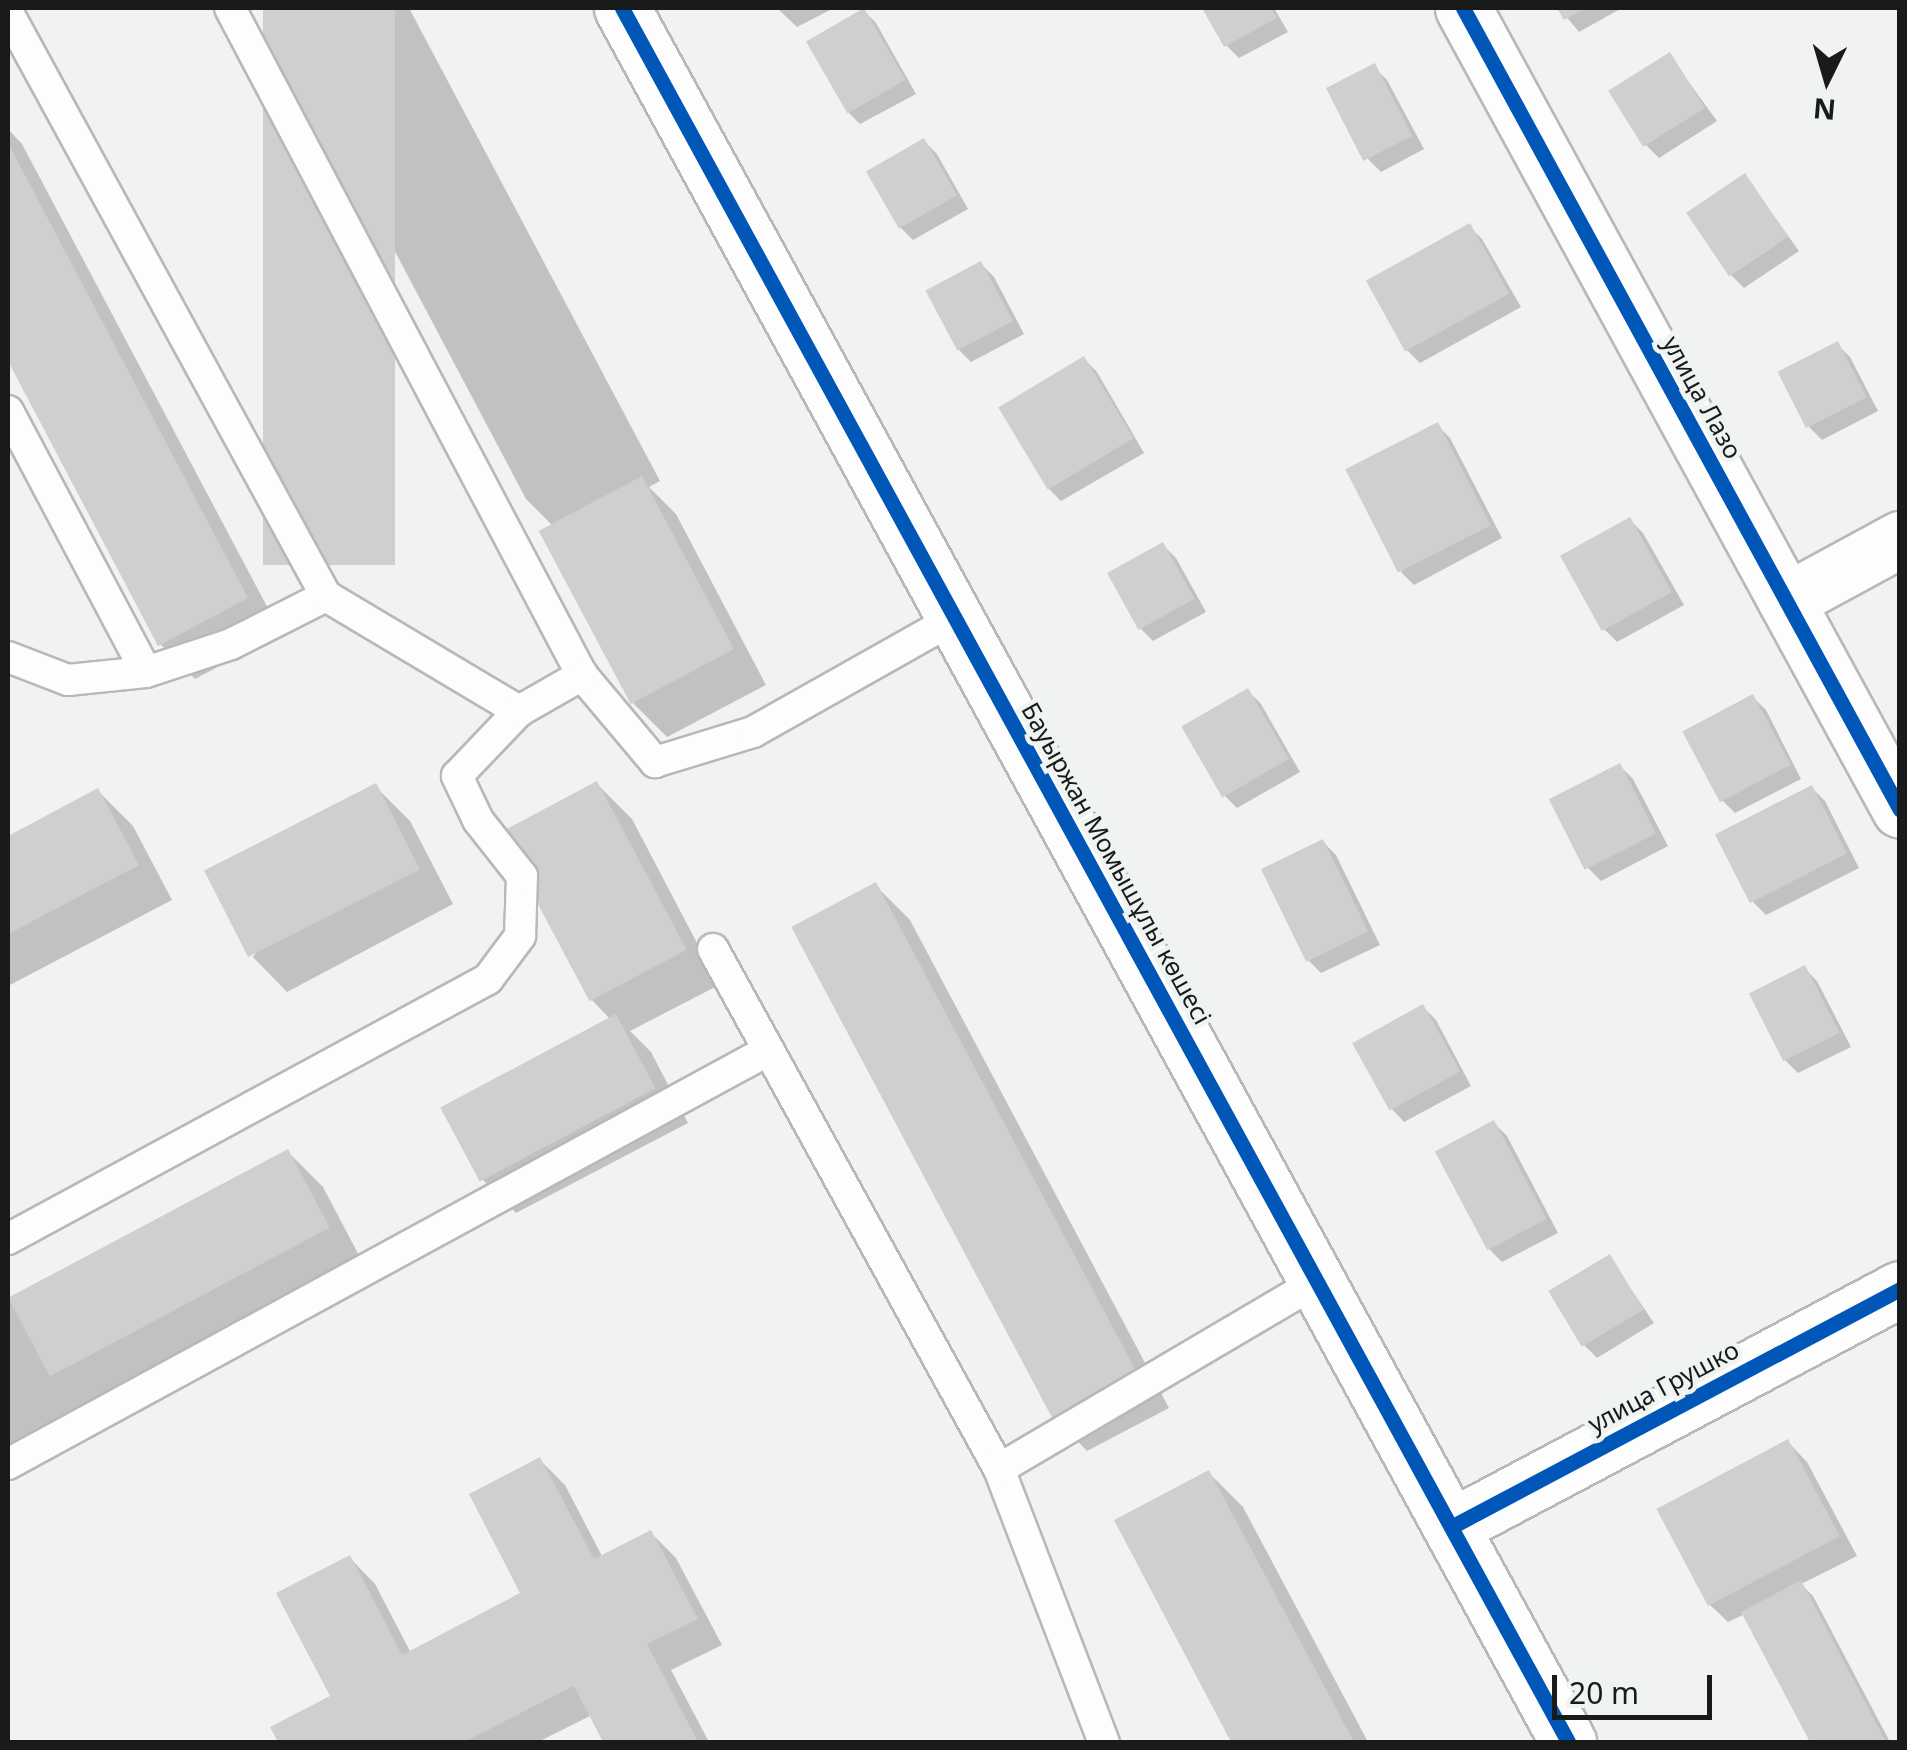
<!DOCTYPE html>
<html>
<head>
<meta charset="utf-8">
<style>
  body { margin:0 }
  #map { position:relative; width:1907px; height:1750px; overflow:hidden; background:#f0f3f2; font-family:"Noto Sans",sans-serif }
  div>[style] { position:absolute }
  .shadow>* { inset:0; background:#0003 }
  .building>* { inset:0; background:#ced0cf; transform-origin:0 0 }
  .roads { filter:drop-shadow(2px 0 #b7b9b9) drop-shadow(-2px 0 #b7b9b9) drop-shadow(0 2px #b7b9b9) drop-shadow(0 -2px #b7b9b9) }
  .service>* { height:30px; margin:-15px; padding:0 15px; transform-origin:15px; border-radius:15px; background:#fdfdfd }
  .minor>* { height:55px; margin:-27.5px; padding:0 27.5px; transform-origin:27.5px; border-radius:27.5px; background:#fdfdfd }
  .tertiary>* { height:55px; margin:-27.5px; padding:0 27.5px; transform-origin:27.5px; border-radius:27.5px; background:#fdfdfd }
  .cycleway>* { height:15px; margin:-7.5px; padding:0 7.5px; transform-origin:7.5px; border-radius:7.5px; background:#0057b8 }
  span { translate:-50% -50%; white-space:nowrap; text-align:center; line-height:1.15; -webkit-text-stroke:9px #eff4f3; paint-order:stroke }
  .street-label { font-size:25px; color:#191b1b }
  .frame { position:absolute; inset:0; border:10px solid #191b1b; pointer-events:none }
  .north { position:absolute; left:1777px; top:30px; width:100px; height:100px; -webkit-text-stroke:8px #eff4f3; paint-order:stroke; rotate:185deg; font-size:28px; font-weight:700; line-height:40px; text-align:center; color:#191b1b }
  .north::after { content:''; display:block; margin:auto; width:35px; height:45px; background:#191b1b; clip-path:polygon(50% 0,100% 100%,50% 72%,0 100%) }
  .scale { position:absolute; left:1552px; top:1675px; width:160px; height:45px; box-sizing:border-box; border:5px solid #191b1b; border-top:0; padding-left:12px; font-size:30px; line-height:35px; white-space:nowrap; color:#191b1b; -webkit-text-stroke:8px #eff4f3; paint-order:stroke }
</style>
</head>
<body>
<div id="map">
  <div class="shadow">
    <i style="clip-path:polygon(266px 8px,409px 8px,660px 481px,649px 487px,676px 514px,766px 685px,667px 737px,632px 702px,553px 526px,526px 499px)"></i>
    <i style="clip-path:polygon(777px 8px,834px 8px,797px 27px)"></i>
    <i style="clip-path:polygon(1205px 8px,1274px 8px,1288px 32px,1239px 58px,1226px 45px)"></i>
    <i style="clip-path:polygon(1559px 8px,1622px 8px,1579px 32px)"></i>
    <i style="clip-path:polygon(863px 10px,876px 23px,916px 94px,860px 124px,847px 111px)"></i>
    <i style="clip-path:polygon(1669px 55px,1717px 121px,1659px 158px,1646px 145px)"></i>
    <i style="clip-path:polygon(1374px 67px,1387px 80px,1424px 149px,1381px 172px,1368px 159px)"></i>
    <i style="clip-path:polygon(8px 129px,22px 144px,281px 633px,195px 679px,160px 644px,8px 355px)"></i>
    <i style="clip-path:polygon(924px 141px,937px 154px,968px 209px,913px 240px,900px 227px)"></i>
    <i style="clip-path:polygon(1745px 176px,1799px 251px,1744px 288px,1731px 275px)"></i>
    <i style="clip-path:polygon(1469px 226px,1482px 239px,1521px 307px,1420px 363px,1407px 350px)"></i>
    <i style="clip-path:polygon(981px 264px,994px 277px,1024px 334px,971px 362px,958px 349px)"></i>
    <i style="clip-path:polygon(1837px 344px,1850px 357px,1878px 411px,1822px 440px,1809px 427px)"></i>
    <i style="clip-path:polygon(1084px 359px,1097px 372px,1144px 453px,1061px 501px,1048px 488px)"></i>
    <i style="clip-path:polygon(1437px 425px,1450px 438px,1502px 538px,1414px 585px,1401px 572px)"></i>
    <i style="clip-path:polygon(1630px 520px,1643px 533px,1684px 605px,1617px 642px,1604px 629px)"></i>
    <i style="clip-path:polygon(1163px 545px,1176px 558px,1206px 612px,1153px 641px,1140px 628px)"></i>
    <i style="clip-path:polygon(1248px 691px,1261px 704px,1300px 772px,1237px 808px,1224px 795px)"></i>
    <i style="clip-path:polygon(1753px 697px,1766px 710px,1801px 779px,1735px 813px,1722px 800px)"></i>
    <i style="clip-path:polygon(1620px 766px,1633px 779px,1668px 846px,1601px 881px,1588px 868px)"></i>
    <i style="clip-path:polygon(597px 784px,632px 819px,719px 985px,630px 1031px,651px 1052px,688px 1123px,516px 1213px,482px 1179px,611px 1020px,591px 999px)"></i>
    <i style="clip-path:polygon(375px 786px,410px 821px,453px 904px,287px 992px,253px 957px)"></i>
    <i style="clip-path:polygon(1812px 788px,1825px 801px,1859px 868px,1766px 915px,1753px 902px)"></i>
    <i style="clip-path:polygon(98px 791px,133px 826px,172px 900px,8px 986px,8px 839px)"></i>
    <i style="clip-path:polygon(1323px 842px,1336px 855px,1380px 945px,1321px 973px,1308px 960px)"></i>
    <i style="clip-path:polygon(875px 885px,910px 920px,1169px 1408px,1087px 1451px,1053px 1416px)"></i>
    <i style="clip-path:polygon(1804px 968px,1817px 981px,1851px 1047px,1798px 1073px,1785px 1060px)"></i>
    <i style="clip-path:polygon(1423px 1007px,1436px 1020px,1471px 1086px,1404px 1122px,1391px 1108px)"></i>
    <i style="clip-path:polygon(1494px 1123px,1507px 1136px,1558px 1233px,1502px 1262px,1489px 1249px)"></i>
    <i style="clip-path:polygon(288px 1152px,323px 1187px,363px 1263px,8px 1450px,8px 1300px)"></i>
    <i style="clip-path:polygon(1609px 1257px,1654px 1323px,1597px 1358px,1584px 1345px)"></i>
    <i style="clip-path:polygon(1788px 1442px,1807px 1462px,1857px 1556px,1801px 1584px,1813px 1596px,1890px 1742px,1813px 1742px,1745px 1614px,1728px 1622px,1708px 1603px)"></i>
    <i style="clip-path:polygon(540px 1460px,565px 1485px,603px 1558px,651px 1533px,676px 1558px,722px 1645px,671px 1670px,709px 1742px,606px 1742px,592px 1715px,538px 1742px,281px 1742px,273px 1728px,333px 1697px,350px 1558px,375px 1584px,411px 1653px,524px 1594px)"></i>
    <i style="clip-path:polygon(1209px 1473px,1243px 1507px,1368px 1742px,1234px 1742px,1117px 1521px)"></i>
  </div>
  <div class="building">
    <i style="left:263px;top:8px;width:132px;height:557px"></i>
    <i style="left:864px;top:8px;width:83px;height:67px;rotate:60deg"></i>
    <i style="clip-path:polygon(1202px 8px,1271px 8px,1277px 18px,1224px 47px)"></i>
    <i style="clip-path:polygon(1557px 8px,1586px 8px,1564px 20px)"></i>
    <i style="left:1670px;top:52px;width:66px;height:73px;rotate:58deg"></i>
    <i style="left:1375px;top:63px;width:82px;height:55px;rotate:63deg"></i>
    <i style="left:924px;top:138px;width:66px;height:67px;rotate:60deg"></i>
    <i style="clip-path:polygon(8px 143px,248px 598px,158px 646px,8px 361px)"></i>
    <i style="left:1745px;top:173px;width:77px;height:71px;rotate:56deg"></i>
    <i style="left:1470px;top:223px;width:81px;height:119px;rotate:61deg"></i>
    <i style="left:981px;top:261px;width:68px;height:63px;rotate:62deg"></i>
    <i style="left:1838px;top:341px;width:63px;height:68px;rotate:63deg"></i>
    <i style="left:1084px;top:356px;width:96px;height:100px;rotate:59deg"></i>
    <i style="left:1438px;top:422px;width:116px;height:104px;rotate:63deg"></i>
    <i style="left:642px;top:476px;width:196px;height:117px;rotate:62deg"></i>
    <i style="left:1630px;top:517px;width:86px;height:80px;rotate:61deg"></i>
    <i style="left:1163px;top:542px;width:65px;height:64px;rotate:61deg"></i>
    <i style="left:1248px;top:688px;width:82px;height:77px;rotate:60deg"></i>
    <i style="left:1753px;top:694px;width:80px;height:80px;rotate:62deg"></i>
    <i style="left:1620px;top:763px;width:79px;height:80px;rotate:63deg"></i>
    <i style="left:597px;top:781px;width:191px;height:110px;rotate:62deg"></i>
    <i style="left:376px;top:783px;width:97px;height:193px;rotate:63deg"></i>
    <i style="left:1812px;top:785px;width:77px;height:109px;rotate:63deg"></i>
    <i style="clip-path:polygon(98px 788px,139px 865px,8px 934px,8px 836px)"></i>
    <i style="left:1323px;top:839px;width:103px;height:69px;rotate:64deg"></i>
    <i style="left:876px;top:882px;width:556px;height:96px;rotate:62deg"></i>
    <i style="left:1805px;top:965px;width:76px;height:63px;rotate:63deg"></i>
    <i style="left:1423px;top:1004px;width:77px;height:81px;rotate:61deg"></i>
    <i style="left:616px;top:1014px;width:84px;height:199px;rotate:62deg"></i>
    <i style="left:1494px;top:1120px;width:112px;height:67px;rotate:62deg"></i>
    <i style="left:288px;top:1149px;width:89px;height:317px;rotate:62deg"></i>
    <i style="left:1610px;top:1254px;width:65px;height:72px;rotate:59deg"></i>
    <i style="left:1788px;top:1439px;width:110px;height:149px;rotate:62deg"></i>
    <i style="clip-path:polygon(540px 1457px,594px 1559px,651px 1530px,698px 1619px,647px 1644px,697px 1740px,603px 1742px,574px 1686px,464px 1742px,278px 1742px,270px 1727px,330px 1696px,276px 1593px,350px 1555px,402px 1655px,520px 1593px,469px 1494px)"></i>
    <i style="clip-path:polygon(1209px 1470px,1354px 1742px,1231px 1742px,1114px 1520px)"></i>
    <i style="clip-path:polygon(1801px 1580px,1886px 1742px,1810px 1742px,1741px 1612px)"></i>
  </div>
  <div class="roads">
    <div class="service">
      <i style="left:230px;top:8px;width:754px;rotate:62.18deg"></i>
      <i style="left:582px;top:675px;width:114px;rotate:50deg"></i>
      <i style="left:655px;top:762px;width:102px;rotate:-17deg"></i>
      <i style="left:753px;top:732px;width:232px;rotate:-29.4deg"></i>
      <i style="left:8px;top:13px;width:664px;rotate:61.39deg"></i>
      <i style="left:8px;top:411px;width:295px;rotate:62.1deg"></i>
      <i style="left:8px;top:657px;width:64px;rotate:21deg"></i>
      <i style="left:68px;top:680px;width:78px;rotate:-5.9deg"></i>
      <i style="left:146px;top:672px;width:89px;rotate:-18.2deg"></i>
      <i style="left:231px;top:644px;width:106px;rotate:-26.8deg"></i>
      <i style="left:326px;top:596px;width:225px;rotate:30.8deg"></i>
      <i style="left:713px;top:949px;width:593px;rotate:61.19deg"></i>
      <i style="left:999px;top:1469px;width:292px;rotate:69deg"></i>
      <i style="left:8px;top:1239px;width:546px;rotate:-28.44deg"></i>
      <i style="left:488px;top:979px;width:54px;rotate:-53.3deg"></i>
      <i style="left:520px;top:936px;width:60px;rotate:-88.1deg"></i>
      <i style="left:522px;top:876px;width:71px;rotate:-128.2deg"></i>
      <i style="left:478px;top:820px;width:49px;rotate:-115.5deg"></i>
      <i style="left:457px;top:776px;width:90px;rotate:-46.4deg"></i>
      <i style="left:519px;top:711px;width:73px;rotate:-29.7deg"></i>
      <i style="left:8px;top:1464px;width:866px;rotate:-28.55deg"></i>
      <i style="left:999px;top:1469px;width:369px;rotate:-30.5deg"></i>
    </div>
    <div class="minor">
      <i style="left:1463px;top:8px;width:913px;rotate:61.41deg"></i>
      <i style="left:1786px;top:601px;width:130px;rotate:-28.5deg"></i>
      <i style="left:1451px;top:1527px;width:508px;rotate:-27.93deg"></i>
    </div>
    <div class="tertiary">
      <i style="left:622px;top:8px;width:1975px;rotate:61.38deg"></i>
    </div>
  </div>
  <div class="cycleway">
    <i style="left:622px;top:8px;width:1975px;rotate:61.38deg"></i>
    <i style="left:1463px;top:8px;width:913px;rotate:61.41deg"></i>
    <i style="left:1451px;top:1527px;width:508px;rotate:-27.93deg"></i>
  </div>
  <div class="street-label">
    <span style="left:1703px;top:397px;rotate:61deg">улица Лазо</span>
    <span style="left:1117px;top:863px;rotate:61deg">Бауыржан Момышұлы көшесі</span>
    <span style="left:1663px;top:1386px;rotate:-28deg">улица Грушко</span>
  </div>
  <div class="frame"></div>
  <div class="north">N</div>
  <div class="scale">20 m</div>
</div>
</body>
</html>
